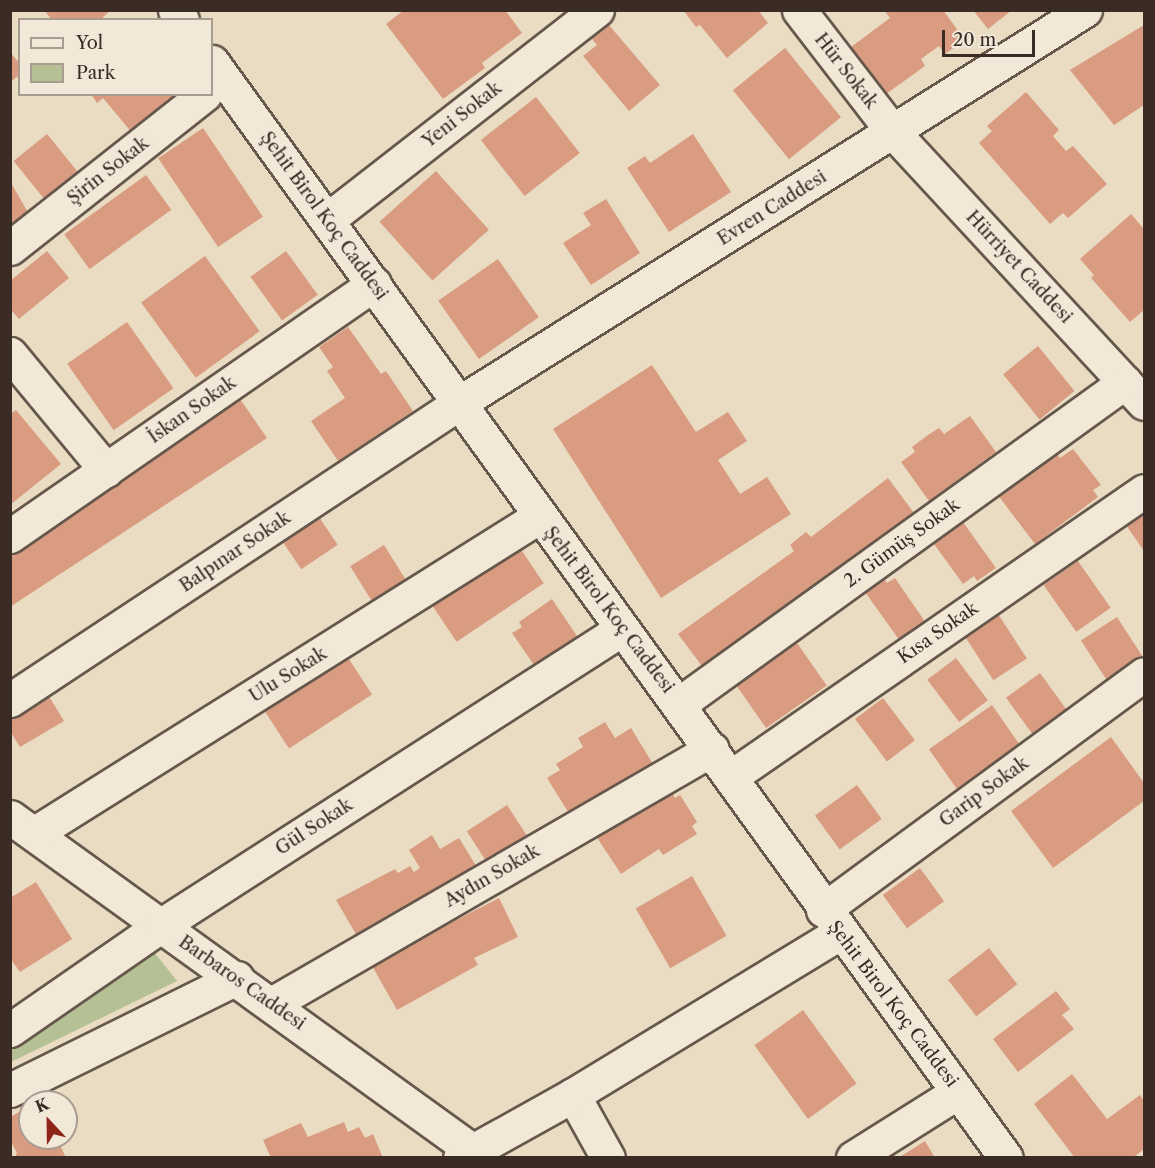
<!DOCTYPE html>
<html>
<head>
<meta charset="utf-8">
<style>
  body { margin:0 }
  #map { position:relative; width:1155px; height:1168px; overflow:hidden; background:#e9dcc3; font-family:"Libre Caslon Text",serif }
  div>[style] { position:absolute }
  .green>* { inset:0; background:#b5c095 }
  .building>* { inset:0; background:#d99c81; transform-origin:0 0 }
  .roads { filter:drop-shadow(2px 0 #66574c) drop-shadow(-2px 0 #66574c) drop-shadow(0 2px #66574c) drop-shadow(0 -2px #66574c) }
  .street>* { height:33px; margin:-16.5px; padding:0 16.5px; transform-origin:16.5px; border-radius:16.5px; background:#f1e8d8 }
  .secondary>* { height:33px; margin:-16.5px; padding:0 16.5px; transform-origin:16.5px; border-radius:16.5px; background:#f1e8d8 }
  span { translate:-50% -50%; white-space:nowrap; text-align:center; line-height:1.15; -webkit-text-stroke:6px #f1e8d8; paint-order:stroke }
  .street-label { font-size:18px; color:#3a2b25 }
  .frame { position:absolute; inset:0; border:12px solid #3a2b25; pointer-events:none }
  .legend { position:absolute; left:18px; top:18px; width:195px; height:78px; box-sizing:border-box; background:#f1e8d8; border:2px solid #a89c90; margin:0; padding:8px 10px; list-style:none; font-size:18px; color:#3a2b25 }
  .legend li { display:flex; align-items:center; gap:12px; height:30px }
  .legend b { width:30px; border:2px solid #a89c90 }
  .north { position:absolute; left:18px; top:1090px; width:60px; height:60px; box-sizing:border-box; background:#f1e8d8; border:2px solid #a89c90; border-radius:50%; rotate:338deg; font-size:16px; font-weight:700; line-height:24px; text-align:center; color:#3a2b25 }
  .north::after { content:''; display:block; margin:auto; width:21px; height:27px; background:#8f2418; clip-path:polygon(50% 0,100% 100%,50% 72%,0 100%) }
  .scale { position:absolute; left:942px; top:30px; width:93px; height:27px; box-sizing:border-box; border:3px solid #3a2b25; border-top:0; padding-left:8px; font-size:18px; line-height:21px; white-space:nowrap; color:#3a2b25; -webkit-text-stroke:4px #f1e8d8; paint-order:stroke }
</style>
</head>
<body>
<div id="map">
  <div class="green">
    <i style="clip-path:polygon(154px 952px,177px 981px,11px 1062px,11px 1045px)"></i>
  </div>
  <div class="building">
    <i style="clip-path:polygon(44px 10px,111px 10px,100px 20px,52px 20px)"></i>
    <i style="clip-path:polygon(404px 10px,505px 10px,522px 33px,482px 63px,485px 68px,443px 99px,386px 24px)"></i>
    <i style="clip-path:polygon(683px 10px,758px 10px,768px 23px,727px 58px,700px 25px,696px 27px)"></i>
    <i style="clip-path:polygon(884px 10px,943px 10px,965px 40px,945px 54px,939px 46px,921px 59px,925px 66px,886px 94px,851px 47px,890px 18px)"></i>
    <i style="clip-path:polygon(973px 10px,1012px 10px,988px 29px)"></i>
    <i style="clip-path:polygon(609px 25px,660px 85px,629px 111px,583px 56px,597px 45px,592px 39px)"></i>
    <i style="clip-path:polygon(1144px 25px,1144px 105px,1114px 125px,1070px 70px)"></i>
    <i style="left:785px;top:48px;width:89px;height:67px;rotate:51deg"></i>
    <i style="clip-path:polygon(10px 52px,20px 64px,20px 75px,10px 82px)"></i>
    <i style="clip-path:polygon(1026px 92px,1059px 130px,1053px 136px,1066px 151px,1073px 146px,1107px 184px,1068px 218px,1063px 213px,1050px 224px,979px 143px,992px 131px,987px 126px)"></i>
    <i style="clip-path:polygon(91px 94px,174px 94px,177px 98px,133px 134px,103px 98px,97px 103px)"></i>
    <i style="left:536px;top:97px;width:71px;height:70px;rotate:52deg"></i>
    <i style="left:203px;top:128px;width:107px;height:54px;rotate:56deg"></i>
    <i style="left:47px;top:134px;width:50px;height:43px;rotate:51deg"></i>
    <i style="clip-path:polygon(693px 134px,731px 192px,669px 232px,627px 168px,645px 156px,650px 163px)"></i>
    <i style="left:436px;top:171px;width:79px;height:76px;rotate:48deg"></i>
    <i style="left:146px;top:175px;width:43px;height:101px;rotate:54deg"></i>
    <i style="clip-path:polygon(10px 181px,30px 216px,10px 227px)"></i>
    <i style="clip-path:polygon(606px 199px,640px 253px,591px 285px,563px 243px,591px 225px,583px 213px)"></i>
    <i style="clip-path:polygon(1131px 214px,1144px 229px,1144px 310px,1130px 322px,1091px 278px,1094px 275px,1080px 259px)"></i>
    <i style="clip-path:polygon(47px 251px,69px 278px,19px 319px,10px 309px,10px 281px)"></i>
    <i style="left:286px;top:251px;width:54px;height:44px;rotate:54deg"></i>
    <i style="left:205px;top:256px;width:93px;height:79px;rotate:54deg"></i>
    <i style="left:498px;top:259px;width:71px;height:73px;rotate:55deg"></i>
    <i style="left:127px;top:322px;width:81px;height:73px;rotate:55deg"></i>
    <i style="clip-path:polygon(348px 327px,381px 374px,386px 371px,413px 411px,338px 461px,311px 421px,345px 398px,327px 371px,333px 367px,319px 347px)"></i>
    <i style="left:1038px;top:346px;width:58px;height:45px;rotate:51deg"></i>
    <i style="clip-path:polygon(652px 365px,696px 432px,728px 412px,747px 441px,718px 460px,740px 494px,767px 477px,791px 514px,661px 598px,553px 429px)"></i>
    <i style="clip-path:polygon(240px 399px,267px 438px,10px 607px,10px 554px)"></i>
    <i style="clip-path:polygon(16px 410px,61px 464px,10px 505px,10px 414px)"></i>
    <i style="clip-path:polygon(970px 416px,996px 452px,929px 501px,901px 462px,915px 452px,912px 447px,928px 435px,939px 428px,944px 434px)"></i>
    <i style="clip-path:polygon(1073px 449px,1101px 485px,1093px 490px,1098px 497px,1035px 544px,997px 494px,1054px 450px,1060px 458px)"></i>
    <i style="clip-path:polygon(888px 478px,914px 513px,705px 670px,678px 634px,794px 551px,790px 545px,806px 532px,811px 537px)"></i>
    <i style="clip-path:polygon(1144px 511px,1144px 551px,1126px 525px)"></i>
    <i style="left:317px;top:514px;width:37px;height:44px;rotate:56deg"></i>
    <i style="clip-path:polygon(960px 518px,996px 568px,977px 581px,974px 576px,963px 584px,934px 544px,944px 536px,940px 532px)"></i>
    <i style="left:384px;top:545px;width:41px;height:40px;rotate:58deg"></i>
    <i style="left:518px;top:545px;width:46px;height:105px;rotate:56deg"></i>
    <i style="left:1078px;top:561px;width:57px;height:42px;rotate:55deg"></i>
    <i style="clip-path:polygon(895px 578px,926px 623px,900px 641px,865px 592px,884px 579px,887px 583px)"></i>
    <i style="clip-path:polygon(552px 599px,579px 639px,536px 668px,512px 633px,522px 627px,519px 622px)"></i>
    <i style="left:998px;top:614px;width:53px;height:40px;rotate:57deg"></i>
    <i style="left:1117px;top:617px;width:50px;height:43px;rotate:57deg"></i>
    <i style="left:797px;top:643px;width:52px;height:74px;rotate:55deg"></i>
    <i style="left:347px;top:656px;width:46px;height:99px;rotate:57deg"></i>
    <i style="left:956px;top:658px;width:53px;height:36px;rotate:53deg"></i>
    <i style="left:1040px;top:673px;width:49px;height:42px;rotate:54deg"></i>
    <i style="clip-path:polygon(47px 693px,64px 721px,20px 747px,10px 731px,10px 714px)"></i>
    <i style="left:883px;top:698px;width:53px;height:35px;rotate:53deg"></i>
    <i style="left:992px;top:705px;width:49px;height:77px;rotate:55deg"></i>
    <i style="clip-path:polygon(605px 722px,615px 738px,631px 728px,653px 764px,570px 815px,547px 778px,560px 770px,556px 764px,583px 747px,578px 738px)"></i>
    <i style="clip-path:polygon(1111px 737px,1144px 783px,1144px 801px,1053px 868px,1011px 811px)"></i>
    <i style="left:857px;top:785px;width:42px;height:52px;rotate:54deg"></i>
    <i style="clip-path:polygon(668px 787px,675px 798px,680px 795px,697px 822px,692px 826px,697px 834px,663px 855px,659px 849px,621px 874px,594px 833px)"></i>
    <i style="left:507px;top:805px;width:43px;height:48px;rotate:57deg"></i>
    <i style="clip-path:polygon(432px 835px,440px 849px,459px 838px,478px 869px,360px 941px,336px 900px,395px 869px,398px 873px,410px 866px,414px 872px,420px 868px,409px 850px)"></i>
    <i style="left:920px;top:868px;width:41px;height:46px;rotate:54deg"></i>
    <i style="left:692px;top:876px;width:69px;height:65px;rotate:60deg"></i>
    <i style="clip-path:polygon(36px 882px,72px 939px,20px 972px,10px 958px,10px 898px)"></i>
    <i style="clip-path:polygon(499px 898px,518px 937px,474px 958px,478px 965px,397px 1010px,371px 964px)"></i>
    <i style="left:989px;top:948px;width:46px;height:52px;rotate:52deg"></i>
    <i style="clip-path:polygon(1056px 991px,1070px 1009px,1062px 1015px,1074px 1029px,1018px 1072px,993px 1039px)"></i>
    <i style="left:803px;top:1010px;width:91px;height:60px;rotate:54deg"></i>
    <i style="clip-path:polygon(1072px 1074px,1107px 1119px,1140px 1095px,1144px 1101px,1144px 1149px,1133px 1158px,1075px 1158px,1034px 1104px)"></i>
    <i style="clip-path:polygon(23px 1110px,30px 1118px,30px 1138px,57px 1138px,66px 1158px,14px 1158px,17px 1153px,10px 1140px,10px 1117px)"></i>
    <i style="clip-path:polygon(344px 1122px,348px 1132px,359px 1127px,365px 1138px,373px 1134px,383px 1158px,271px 1158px,263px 1140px,301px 1123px,308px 1137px)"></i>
    <i style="clip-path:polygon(925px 1141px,935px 1158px,898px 1158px)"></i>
  </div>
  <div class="roads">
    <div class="street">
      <i style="left:799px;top:10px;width:154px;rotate:52.4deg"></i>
      <i style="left:893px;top:132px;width:369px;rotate:47.2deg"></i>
      <i style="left:327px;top:220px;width:342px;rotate:-37.9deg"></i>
      <i style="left:10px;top:248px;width:248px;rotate:-38.3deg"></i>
      <i style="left:10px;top:354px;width:151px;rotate:50.4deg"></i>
      <i style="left:10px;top:536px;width:443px;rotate:-34.7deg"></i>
      <i style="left:10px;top:700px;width:538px;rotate:-33.48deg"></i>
      <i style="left:459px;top:403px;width:739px;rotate:-32.12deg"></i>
      <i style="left:679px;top:704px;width:550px;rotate:-35.83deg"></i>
      <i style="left:732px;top:776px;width:501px;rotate:-34.67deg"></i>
      <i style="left:10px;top:817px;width:571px;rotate:35.81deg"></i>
      <i style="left:35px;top:833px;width:596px;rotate:-32.12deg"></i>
      <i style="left:823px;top:910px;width:398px;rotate:-36.3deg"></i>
      <i style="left:273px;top:1003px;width:507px;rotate:-30.05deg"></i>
      <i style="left:10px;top:1030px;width:183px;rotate:-34.7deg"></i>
      <i style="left:160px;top:926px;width:549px;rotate:-32.74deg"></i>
      <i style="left:10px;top:1090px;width:253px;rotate:-26.3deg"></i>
      <i style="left:573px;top:1095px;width:72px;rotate:60.9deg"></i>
      <i style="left:460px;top:1158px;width:129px;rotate:-29.1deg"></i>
      <i style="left:573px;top:1095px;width:311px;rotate:-31.3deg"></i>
      <i style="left:853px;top:1158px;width:124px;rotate:-32.2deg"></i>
    </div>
    <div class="secondary">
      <i style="left:175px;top:10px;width:12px;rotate:55deg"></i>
      <i style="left:212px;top:62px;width:1353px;rotate:54.08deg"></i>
    </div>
  </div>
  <div class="street-label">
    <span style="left:846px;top:71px;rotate:52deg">Hür Sokak</span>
    <span style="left:462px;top:115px;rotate:-38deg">Yeni Sokak</span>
    <span style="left:108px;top:171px;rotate:-38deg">Şirin Sokak</span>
    <span style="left:772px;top:208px;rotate:-32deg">Evren Caddesi</span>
    <span style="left:324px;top:216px;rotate:54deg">Şehit Birol Koç Caddesi</span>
    <span style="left:1019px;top:267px;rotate:47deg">Hürriyet Caddesi</span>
    <span style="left:192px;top:410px;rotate:-35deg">İskan Sokak</span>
    <span style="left:902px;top:543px;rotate:-36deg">2. Gümüş Sokak</span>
    <span style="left:235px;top:552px;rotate:-34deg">Balpınar Sokak</span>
    <span style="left:609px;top:610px;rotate:53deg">Şehit Birol Koç Caddesi</span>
    <span style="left:938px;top:633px;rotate:-35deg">Kısa Sokak</span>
    <span style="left:288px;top:675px;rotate:-32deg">Ulu Sokak</span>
    <span style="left:984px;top:792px;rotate:-36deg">Garip Sokak</span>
    <span style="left:314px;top:827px;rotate:-33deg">Gül Sokak</span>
    <span style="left:492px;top:876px;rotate:-30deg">Aydın Sokak</span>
    <span style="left:242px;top:983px;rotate:35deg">Barbaros Caddesi</span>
    <span style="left:893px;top:1004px;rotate:53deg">Şehit Birol Koç Caddesi</span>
  </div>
  <div class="frame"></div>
  <ul class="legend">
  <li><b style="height:8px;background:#f1e8d8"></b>Yol</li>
  <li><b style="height:16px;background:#b5c095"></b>Park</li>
  </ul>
  <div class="north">K</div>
  <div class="scale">20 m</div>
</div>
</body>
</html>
